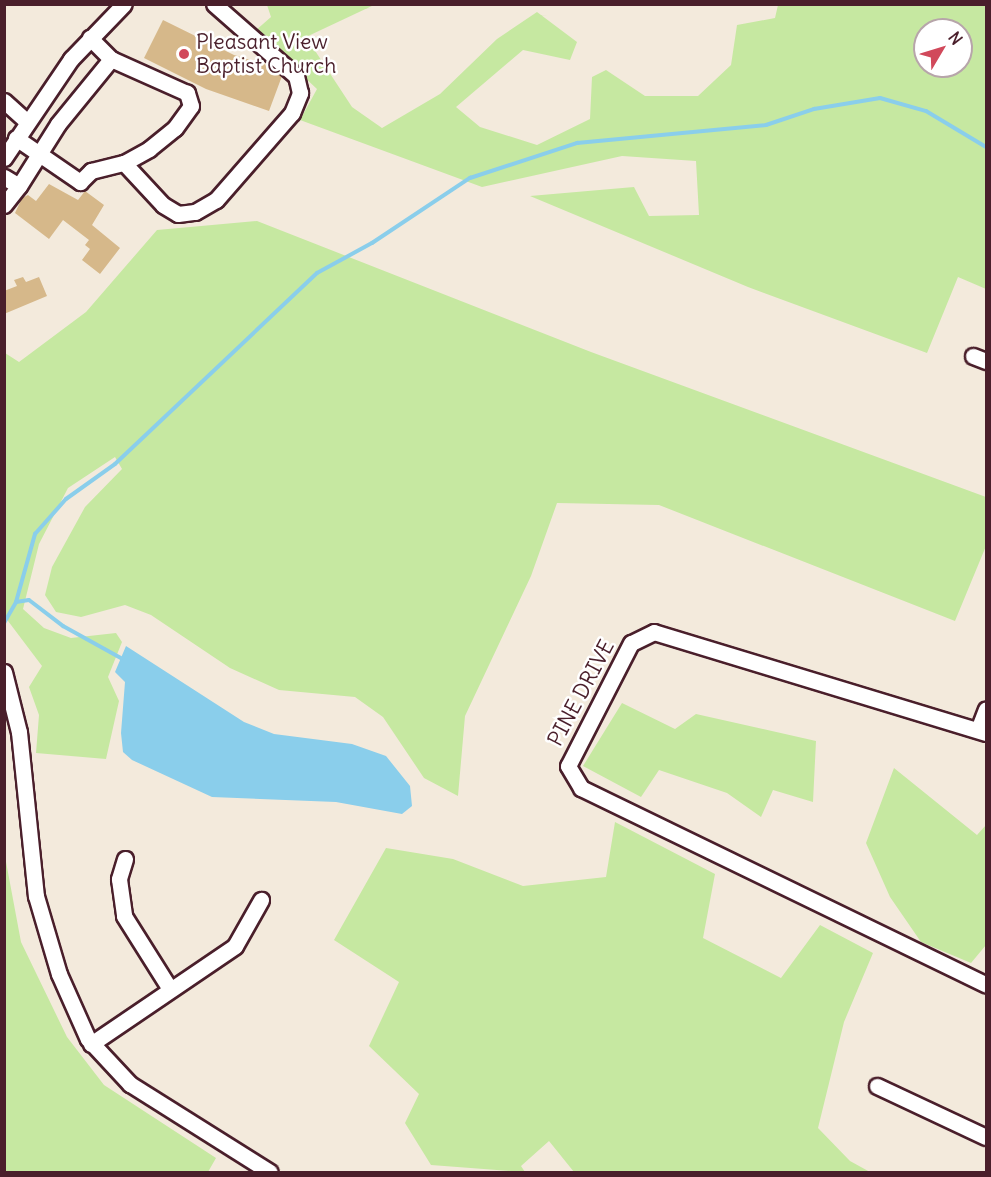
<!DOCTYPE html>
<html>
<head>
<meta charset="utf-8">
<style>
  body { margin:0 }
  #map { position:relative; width:991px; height:1177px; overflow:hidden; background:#f3eadc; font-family:Delius,sans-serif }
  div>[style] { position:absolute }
  .green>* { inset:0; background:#c6e8a1 }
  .water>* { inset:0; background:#8aceeb }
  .stream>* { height:4px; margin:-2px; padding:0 2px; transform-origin:2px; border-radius:2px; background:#8aceeb }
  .building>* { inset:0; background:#d6b88a }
  .roads { filter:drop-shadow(2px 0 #4a1f2b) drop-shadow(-2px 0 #4a1f2b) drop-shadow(0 2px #4a1f2b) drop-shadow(0 -2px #4a1f2b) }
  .minor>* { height:15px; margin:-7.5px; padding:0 7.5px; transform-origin:7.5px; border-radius:7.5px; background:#fff }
  .dots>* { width:16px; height:16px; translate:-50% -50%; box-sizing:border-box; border:3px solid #fff; border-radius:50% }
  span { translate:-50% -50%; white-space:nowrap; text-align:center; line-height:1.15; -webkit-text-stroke:5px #fff; paint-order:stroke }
  .poi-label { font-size:21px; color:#4a1f2b }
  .left { translate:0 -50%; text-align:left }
  .street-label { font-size:21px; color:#4a1f2b }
  .frame { position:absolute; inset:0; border:6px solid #4a1f2b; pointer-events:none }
  .north { position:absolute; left:913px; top:18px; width:60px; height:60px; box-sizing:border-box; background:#fff; border:2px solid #b7a5aa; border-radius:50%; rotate:52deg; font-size:16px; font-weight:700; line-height:24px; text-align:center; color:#4a1f2b }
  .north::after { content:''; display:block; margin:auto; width:21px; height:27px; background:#d1495b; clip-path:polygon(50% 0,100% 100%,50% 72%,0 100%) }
</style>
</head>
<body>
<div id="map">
  <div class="green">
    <i style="clip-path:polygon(evenodd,267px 5px,374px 5px,306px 37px,352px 107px,382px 128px,440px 94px,497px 39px,537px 12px,577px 42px,570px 60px,523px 50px,456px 107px,480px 127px,537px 145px,590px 119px,592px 77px,606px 70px,645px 96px,698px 96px,731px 65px,737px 25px,775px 18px,778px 5px,986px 5px,986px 289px,958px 277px,927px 353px,748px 287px,530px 196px,634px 187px,649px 216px,699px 215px,696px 161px,622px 156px,482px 187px,300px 120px,317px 89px,255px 31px,271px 17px,267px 5px,925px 30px,961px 30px,961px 66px,925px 66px,925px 30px)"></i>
    <i style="clip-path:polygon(257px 221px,591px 352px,986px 497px,986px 546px,955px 621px,659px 505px,557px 503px,531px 576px,465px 716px,458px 796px,424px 778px,383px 717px,355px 697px,279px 690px,230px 668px,151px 615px,125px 605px,81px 617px,56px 612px,45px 595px,52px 567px,85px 507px,122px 469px,115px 457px,68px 488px,39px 544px,23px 609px,44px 628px,71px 638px,116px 633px,122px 642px,108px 677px,119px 701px,106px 759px,36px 753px,39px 715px,29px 687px,42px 666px,5px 617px,5px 353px,19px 362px,86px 312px,157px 230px)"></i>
    <i style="clip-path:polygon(622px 703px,675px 729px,696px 714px,816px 741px,813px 802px,773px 790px,761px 817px,727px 793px,659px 770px,641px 797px,583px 766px)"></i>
    <i style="clip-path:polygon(894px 768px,977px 835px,986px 825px,986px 945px,971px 963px,921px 942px,890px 897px,866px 843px)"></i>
    <i style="clip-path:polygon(615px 822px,715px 874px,703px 938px,781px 978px,820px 925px,873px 953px,844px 1022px,818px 1128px,850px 1161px,870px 1172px,574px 1172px,549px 1141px,521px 1166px,525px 1172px,431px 1165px,405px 1123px,419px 1094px,369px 1046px,399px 982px,334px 940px,386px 848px,453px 859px,523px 886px,606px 877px)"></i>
    <i style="clip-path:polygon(4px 851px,21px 942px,67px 1037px,104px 1085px,216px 1158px,208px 1172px,5px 1172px)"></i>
  </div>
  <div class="water">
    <i style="clip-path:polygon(126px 646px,244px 722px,274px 734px,352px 744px,386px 756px,410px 786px,412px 806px,402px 814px,336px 802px,212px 797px,132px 760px,123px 752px,121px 733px,125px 682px,115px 672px)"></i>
  </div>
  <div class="stream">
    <i style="left:16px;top:602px;width:13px;rotate:-9deg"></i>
    <i style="left:29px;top:600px;width:43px;rotate:37.4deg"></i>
    <i style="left:63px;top:626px;width:66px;rotate:28.9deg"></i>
    <i style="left:4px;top:623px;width:24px;rotate:-60deg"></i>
    <i style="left:16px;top:602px;width:71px;rotate:-74.4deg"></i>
    <i style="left:35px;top:534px;width:47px;rotate:-48.5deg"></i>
    <i style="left:66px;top:499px;width:60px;rotate:-35.5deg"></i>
    <i style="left:115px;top:464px;width:278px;rotate:-43.4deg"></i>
    <i style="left:317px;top:273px;width:63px;rotate:-28.6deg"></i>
    <i style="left:372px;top:243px;width:118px;rotate:-33.6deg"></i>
    <i style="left:470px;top:178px;width:113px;rotate:-18.1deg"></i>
    <i style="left:577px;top:143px;width:190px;rotate:-5.4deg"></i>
    <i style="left:766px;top:125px;width:51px;rotate:-18.4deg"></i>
    <i style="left:814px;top:109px;width:67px;rotate:-9.5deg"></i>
    <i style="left:880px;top:98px;width:48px;rotate:15.8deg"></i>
    <i style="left:926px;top:111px;width:70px;rotate:31deg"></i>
  </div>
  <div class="building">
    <i style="clip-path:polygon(163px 20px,234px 55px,270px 66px,282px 76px,269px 111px,206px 89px,144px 58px)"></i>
    <i style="clip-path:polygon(49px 184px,78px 200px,85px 191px,104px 205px,92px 225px,120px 248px,100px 274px,82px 260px,90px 249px,85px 245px,89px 240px,63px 220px,49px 239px,15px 213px,22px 198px,28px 195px,36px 201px)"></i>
    <i style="clip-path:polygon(23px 277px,26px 282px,39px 277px,47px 296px,4px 314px,4px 291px,17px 286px,14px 280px)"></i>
  </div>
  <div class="roads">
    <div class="minor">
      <i style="left:4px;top:101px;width:31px;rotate:42deg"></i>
      <i style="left:16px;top:138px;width:78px;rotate:34.5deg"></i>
      <i style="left:80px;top:182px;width:16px;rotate:-45deg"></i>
      <i style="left:91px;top:171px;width:34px;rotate:-14deg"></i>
      <i style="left:124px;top:163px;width:29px;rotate:-29deg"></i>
      <i style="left:149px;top:149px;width:33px;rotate:-39deg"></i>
      <i style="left:175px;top:128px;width:27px;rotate:-54deg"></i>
      <i style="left:191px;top:106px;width:14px;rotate:-107deg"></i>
      <i style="left:187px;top:93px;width:83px;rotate:-155.9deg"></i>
      <i style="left:111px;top:59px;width:30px;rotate:-135deg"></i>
      <i style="left:4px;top:158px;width:120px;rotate:-55.9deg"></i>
      <i style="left:71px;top:59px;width:76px;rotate:-46.1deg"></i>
      <i style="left:124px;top:163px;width:57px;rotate:47.1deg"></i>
      <i style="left:163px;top:205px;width:17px;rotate:31deg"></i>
      <i style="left:178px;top:214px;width:17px;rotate:-7deg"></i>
      <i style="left:195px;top:212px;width:24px;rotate:-30deg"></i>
      <i style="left:216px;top:200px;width:116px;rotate:-48.9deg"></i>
      <i style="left:292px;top:113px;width:22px;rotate:-68deg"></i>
      <i style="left:300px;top:93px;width:17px;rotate:-103deg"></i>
      <i style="left:296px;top:76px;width:109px;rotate:-138.7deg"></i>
      <i style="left:4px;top:177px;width:17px;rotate:31deg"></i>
      <i style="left:19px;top:186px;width:73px;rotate:-57.8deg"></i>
      <i style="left:58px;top:124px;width:84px;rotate:-50.8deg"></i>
      <i style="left:4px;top:205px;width:24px;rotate:-52deg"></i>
      <i style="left:973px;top:356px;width:14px;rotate:21deg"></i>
      <i style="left:4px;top:672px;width:62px;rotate:76deg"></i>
      <i style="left:19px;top:732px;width:165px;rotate:84.1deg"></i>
      <i style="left:36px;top:896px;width:81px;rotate:73.6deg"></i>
      <i style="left:59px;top:974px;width:71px;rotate:66deg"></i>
      <i style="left:88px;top:1039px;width:62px;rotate:47deg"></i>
      <i style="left:130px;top:1084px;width:165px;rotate:32.2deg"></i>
      <i style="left:978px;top:730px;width:22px;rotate:-69deg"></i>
      <i style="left:986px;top:733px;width:347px;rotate:-163.1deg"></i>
      <i style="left:654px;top:632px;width:25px;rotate:154deg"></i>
      <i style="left:631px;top:643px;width:138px;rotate:117.1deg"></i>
      <i style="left:568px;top:766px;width:26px;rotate:59deg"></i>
      <i style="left:581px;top:788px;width:450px;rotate:25.9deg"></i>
      <i style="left:125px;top:859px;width:21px;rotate:107deg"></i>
      <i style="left:119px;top:879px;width:37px;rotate:82deg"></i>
      <i style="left:124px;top:916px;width:86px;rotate:57.8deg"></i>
      <i style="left:91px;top:1044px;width:174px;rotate:-34.2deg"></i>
      <i style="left:235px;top:946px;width:53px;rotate:-60.5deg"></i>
      <i style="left:877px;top:1086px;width:120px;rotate:25.1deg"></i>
    </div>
  </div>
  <div class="dots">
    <i style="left:184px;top:54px;background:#d1495b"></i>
  </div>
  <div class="poi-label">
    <span class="left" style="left:196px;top:54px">Pleasant View<br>Baptist Church</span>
  </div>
  <div class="street-label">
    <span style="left:581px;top:693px;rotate:-62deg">PINE DRIVE</span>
  </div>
  <div class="frame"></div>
  <div class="north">N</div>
</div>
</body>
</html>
